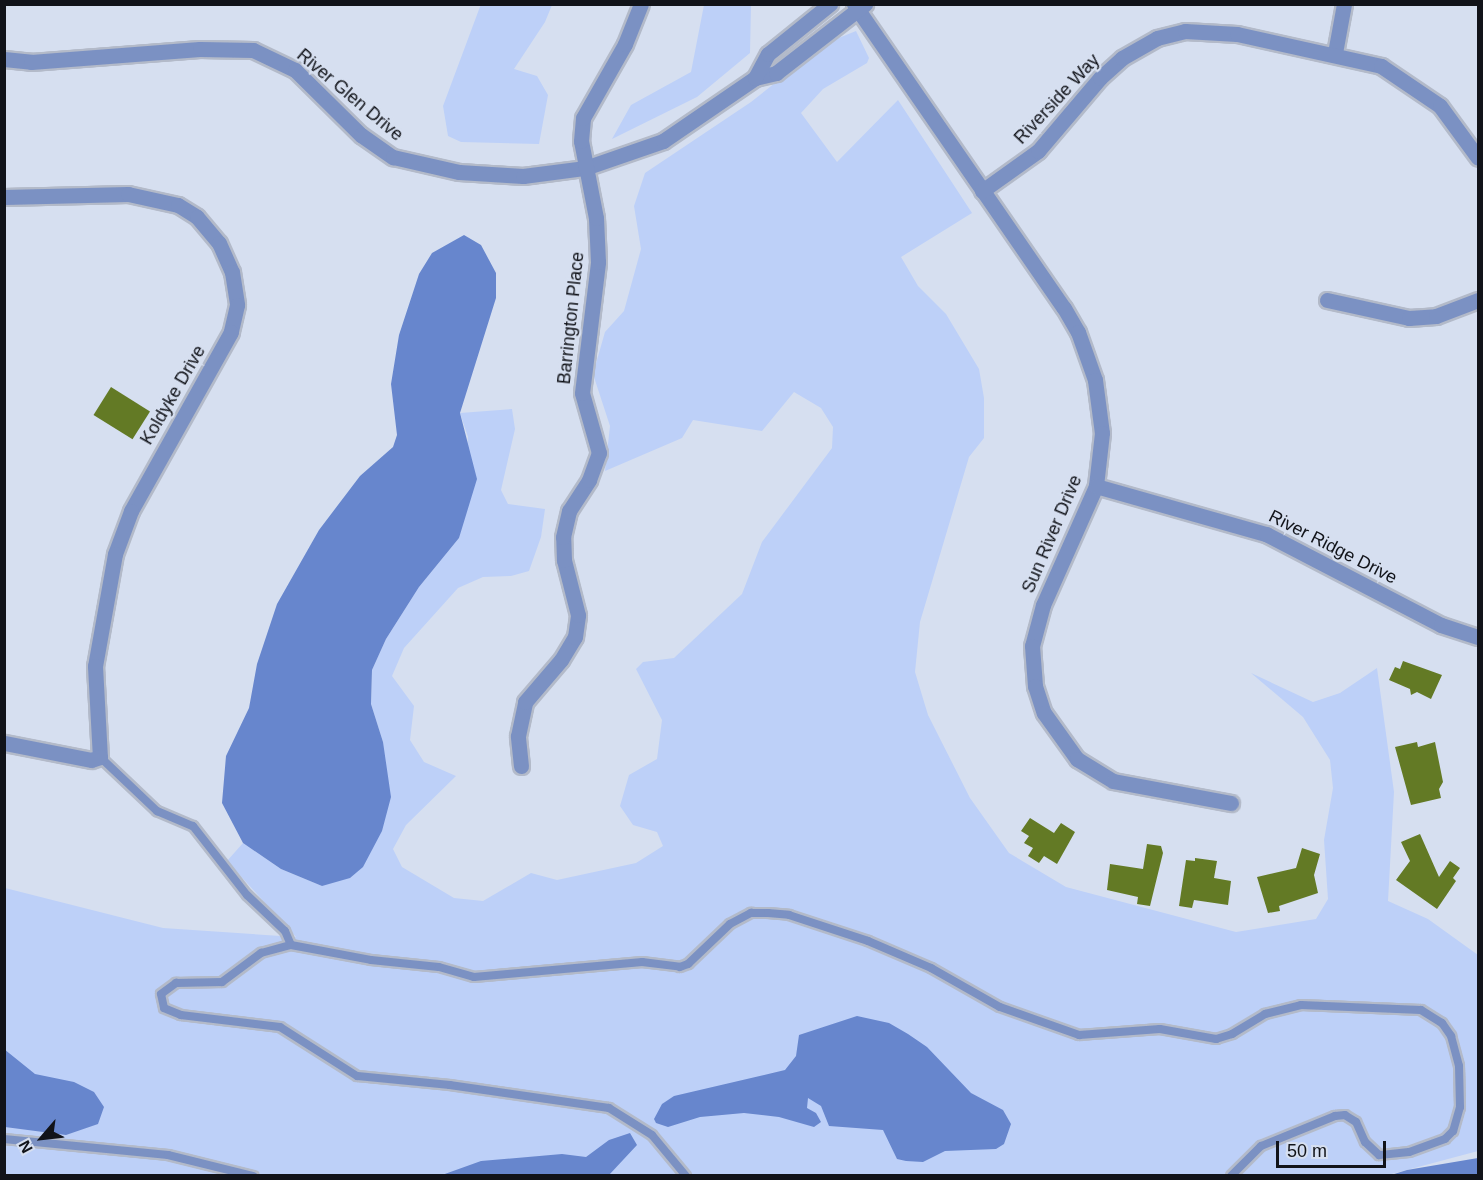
<!DOCTYPE html>
<html>
<head>
<meta charset="utf-8">
<style>
  body { margin:0 }
  #map { position:relative; width:1483px; height:1180px; overflow:hidden; background:#d6dff0; font-family:Helvetica,sans-serif }
  div>[style] { position:absolute }
  .green>* { inset:0; background:#bdd0f8 }
  .water>* { inset:0; background:#6786cd }
  .building>* { inset:0; background:#637a25; transform-origin:0 0 }
  .roads { filter:drop-shadow(2px 0 #b3bac9) drop-shadow(-2px 0 #b3bac9) drop-shadow(0 2px #b3bac9) drop-shadow(0 -2px #b3bac9) }
  .service>* { height:8px; margin:-4px; padding:0 4px; transform-origin:4px; border-radius:4px; background:#7b91c3 }
  .minor>* { height:15px; margin:-7.5px; padding:0 7.5px; transform-origin:7.5px; border-radius:7.5px; background:#7b91c3 }
  span { translate:-50% -50%; white-space:nowrap; text-align:center; line-height:1.15; -webkit-text-stroke:4.5px #d6dff0; paint-order:stroke }
  .street-label { font-size:18px; color:#111319 }
  .frame { position:absolute; inset:0; border:6px solid #111319; pointer-events:none }
  .north { position:absolute; left:12px; top:1108px; width:60px; height:60px; -webkit-text-stroke:4px #d6dff0; paint-order:stroke; rotate:242deg; font-size:16px; font-weight:700; line-height:24px; text-align:center; color:#111319 }
  .north::after { content:''; display:block; margin:auto; width:21px; height:27px; background:#111319; clip-path:polygon(50% 0,100% 100%,50% 72%,0 100%) }
  .scale { position:absolute; left:1276px; top:1141px; width:110px; height:27px; box-sizing:border-box; border:3px solid #111319; border-top:0; padding-left:8px; font-size:18px; line-height:21px; white-space:nowrap; color:#111319; -webkit-text-stroke:4px #d6dff0; paint-order:stroke }
</style>
</head>
<body>
<div id="map">
  <div class="green">
    <i style="clip-path:polygon(481px 4px,552px 5px,545px 22px,514px 69px,537px 76px,548px 95px,539px 144px,461px 142px,448px 136px,443px 106px)"></i>
    <i style="clip-path:polygon(704px 5px,751px 5px,750px 53px,697px 97px,612px 139px,631px 105px,691px 72px)"></i>
    <i style="clip-path:polygon(856px 31px,869px 58px,867px 63px,823px 89px,801px 113px,837px 162px,898px 100px,972px 213px,901px 257px,918px 286px,946px 314px,979px 369px,984px 398px,984px 438px,969px 457px,920px 622px,915px 672px,928px 715px,970px 798px,1009px 853px,1066px 887px,1236px 932px,1316px 919px,1328px 899px,1324px 840px,1333px 788px,1330px 760px,1303px 717px,1251px 673px,1313px 702px,1340px 693px,1377px 668px,1394px 792px,1388px 901px,1428px 919px,1478px 955px,1478px 1151px,1388px 1175px,5px 1175px,5px 888px,163px 928px,296px 937px,227px 861px,243px 843px,281px 869px,322px 886px,383px 742px,371px 704px,372px 670px,386px 639px,419px 587px,459px 538px,468px 437px,460px 413px,512px 409px,515px 429px,501px 490px,508px 504px,545px 509px,541px 537px,529px 571px,511px 576px,483px 577px,458px 588px,404px 648px,392px 676px,414px 706px,410px 740px,424px 762px,456px 776px,406px 825px,393px 849px,402px 867px,454px 898px,483px 901px,531px 873px,557px 880px,636px 863px,663px 846px,657px 832px,633px 825px,620px 806px,629px 775px,657px 759px,662px 720px,636px 669px,643px 662px,674px 658px,742px 594px,762px 542px,832px 448px,833px 427px,821px 408px,794px 392px,762px 431px,693px 420px,682px 438px,605px 471px,610px 426px,593px 374px,605px 332px,624px 311px,641px 249px,634px 206px,645px 173px,751px 102px,824px 44px)"></i>
  </div>
  <div class="water">
    <i style="clip-path:polygon(464px 235px,481px 245px,496px 273px,496px 298px,460px 413px,477px 479px,459px 538px,419px 587px,386px 639px,372px 670px,371px 704px,383px 742px,391px 797px,382px 831px,363px 867px,350px 878px,322px 886px,281px 869px,243px 843px,222px 803px,226px 756px,249px 708px,257px 664px,277px 604px,319px 530px,360px 476px,393px 447px,397px 435px,391px 384px,399px 335px,419px 274px,432px 253px)"></i>
    <i style="clip-path:polygon(857px 1016px,889px 1023px,908px 1034px,927px 1047px,971px 1093px,1003px 1110px,1011px 1124px,1004px 1144px,996px 1149px,945px 1151px,923px 1162px,906px 1161px,897px 1159px,883px 1130px,829px 1126px,821px 1106px,808px 1098px,807px 1108px,816px 1113px,821px 1122px,814px 1127px,779px 1117px,744px 1113px,700px 1117px,668px 1127px,656px 1123px,654px 1119px,662px 1104px,674px 1096px,785px 1070px,796px 1056px,799px 1035px)"></i>
    <i style="clip-path:polygon(4px 1049px,35px 1074px,74px 1082px,94px 1092px,104px 1107px,98px 1124px,66px 1135px,5px 1127px)"></i>
    <i style="clip-path:polygon(630px 1133px,637px 1145px,609px 1175px,442px 1175px,481px 1161px,562px 1154px,586px 1157px,609px 1140px)"></i>
    <i style="clip-path:polygon(1478px 1158px,1478px 1175px,1391px 1175px,1407px 1170px)"></i>
  </div>
  <div class="building">
    <i style="left:111px;top:387px;width:46px;height:33px;rotate:32deg"></i>
    <i style="clip-path:polygon(1403px 661px,1442px 675px,1431px 699px,1417px 692px,1411px 695px,1410px 689px,1389px 680px,1395px 667px,1400px 669px)"></i>
    <i style="clip-path:polygon(1417px 742px,1418px 747px,1435px 742px,1443px 782px,1439px 789px,1441px 798px,1411px 805px,1395px 747px)"></i>
    <i style="clip-path:polygon(1030px 818px,1054px 833px,1061px 823px,1075px 832px,1057px 864px,1044px 856px,1039px 863px,1028px 856px,1033px 848px,1024px 843px,1029px 836px,1021px 831px)"></i>
    <i style="clip-path:polygon(1420px 834px,1439px 877px,1450px 861px,1460px 868px,1453px 878px,1456px 881px,1437px 909px,1396px 880px,1410px 861px,1401px 842px)"></i>
    <i style="clip-path:polygon(1147px 844px,1161px 846px,1163px 853px,1150px 906px,1137px 904px,1138px 897px,1107px 890px,1110px 864px,1143px 869px)"></i>
    <i style="clip-path:polygon(1302px 848px,1320px 854px,1314px 875px,1318px 893px,1279px 906px,1280px 911px,1268px 913px,1257px 877px,1296px 868px)"></i>
    <i style="clip-path:polygon(1195px 858px,1217px 861px,1214px 878px,1231px 881px,1228px 905px,1194px 900px,1192px 908px,1179px 906px,1186px 860px,1195px 861px)"></i>
  </div>
  <div class="roads">
    <div class="service">
      <i style="left:100px;top:757px;width:79px;rotate:43.5deg"></i>
      <i style="left:157px;top:811px;width:39px;rotate:23deg"></i>
      <i style="left:193px;top:826px;width:88px;rotate:52deg"></i>
      <i style="left:247px;top:895px;width:52px;rotate:43.5deg"></i>
      <i style="left:285px;top:931px;width:15px;rotate:67deg"></i>
      <i style="left:4px;top:1139px;width:165px;rotate:5.6deg"></i>
      <i style="left:168px;top:1155px;width:88px;rotate:13.9deg"></i>
      <i style="left:686px;top:1176px;width:53px;rotate:-129.7deg"></i>
      <i style="left:652px;top:1135px;width:51px;rotate:-147.9deg"></i>
      <i style="left:609px;top:1108px;width:161px;rotate:-171.8deg"></i>
      <i style="left:450px;top:1085px;width:93px;rotate:-174.5deg"></i>
      <i style="left:357px;top:1076px;width:91px;rotate:-147.5deg"></i>
      <i style="left:280px;top:1027px;width:100px;rotate:-173.1deg"></i>
      <i style="left:181px;top:1015px;width:18px;rotate:-158deg"></i>
      <i style="left:164px;top:1008px;width:14px;rotate:-102deg"></i>
      <i style="left:161px;top:994px;width:19px;rotate:-36deg"></i>
      <i style="left:176px;top:983px;width:46px;rotate:-1.2deg"></i>
      <i style="left:222px;top:982px;width:49px;rotate:-36.6deg"></i>
      <i style="left:261px;top:953px;width:31px;rotate:-15deg"></i>
      <i style="left:291px;top:945px;width:81px;rotate:10.6deg"></i>
      <i style="left:371px;top:960px;width:68px;rotate:5.9deg"></i>
      <i style="left:439px;top:967px;width:36px;rotate:16deg"></i>
      <i style="left:474px;top:977px;width:169px;rotate:-5.1deg"></i>
      <i style="left:642px;top:962px;width:38px;rotate:7deg"></i>
      <i style="left:680px;top:967px;width:9px;rotate:-21deg"></i>
      <i style="left:688px;top:964px;width:58px;rotate:-43.6deg"></i>
      <i style="left:730px;top:924px;width:24px;rotate:-28deg"></i>
      <i style="left:751px;top:913px;width:17px"></i>
      <i style="left:768px;top:913px;width:21px;rotate:5deg"></i>
      <i style="left:789px;top:915px;width:83px;rotate:18.2deg"></i>
      <i style="left:868px;top:941px;width:69px;rotate:23.2deg"></i>
      <i style="left:931px;top:968px;width:79px;rotate:29.5deg"></i>
      <i style="left:1000px;top:1007px;width:84px;rotate:19.5deg"></i>
      <i style="left:1079px;top:1035px;width:81px;rotate:-4.2deg"></i>
      <i style="left:1160px;top:1029px;width:57px;rotate:10.1deg"></i>
      <i style="left:1216px;top:1039px;width:17px;rotate:-17deg"></i>
      <i style="left:1232px;top:1034px;width:39px;rotate:-31deg"></i>
      <i style="left:1265px;top:1014px;width:37px;rotate:-14deg"></i>
      <i style="left:1301px;top:1005px;width:120px;rotate:2.4deg"></i>
      <i style="left:1421px;top:1010px;width:25px;rotate:32deg"></i>
      <i style="left:1442px;top:1023px;width:16px;rotate:55deg"></i>
      <i style="left:1451px;top:1036px;width:31px;rotate:75deg"></i>
      <i style="left:1459px;top:1066px;width:41px;rotate:88.6deg"></i>
      <i style="left:1460px;top:1107px;width:25px;rotate:106deg"></i>
      <i style="left:1453px;top:1131px;width:11px;rotate:135deg"></i>
      <i style="left:1445px;top:1139px;width:38px;rotate:160deg"></i>
      <i style="left:1409px;top:1152px;width:30px;rotate:174deg"></i>
      <i style="left:1379px;top:1155px;width:19px;rotate:-137deg"></i>
      <i style="left:1365px;top:1142px;width:22px;rotate:-114deg"></i>
      <i style="left:1356px;top:1122px;width:13px;rotate:-148deg"></i>
      <i style="left:1345px;top:1115px;width:10px;rotate:174deg"></i>
      <i style="left:1335px;top:1116px;width:80px;rotate:157.9deg"></i>
      <i style="left:1261px;top:1146px;width:42px;rotate:135deg"></i>
    </div>
    <div class="minor">
      <i style="left:854px;top:4px;width:369px;rotate:55.4deg"></i>
      <i style="left:1064px;top:308px;width:28px;rotate:60deg"></i>
      <i style="left:1078px;top:332px;width:51px;rotate:70.5deg"></i>
      <i style="left:1095px;top:380px;width:53px;rotate:82.5deg"></i>
      <i style="left:1102px;top:433px;width:53px;rotate:96.5deg"></i>
      <i style="left:1096px;top:486px;width:130px;rotate:114deg"></i>
      <i style="left:1043px;top:605px;width:42px;rotate:105deg"></i>
      <i style="left:1032px;top:646px;width:40px;rotate:85.7deg"></i>
      <i style="left:1035px;top:686px;width:28px;rotate:72deg"></i>
      <i style="left:1044px;top:713px;width:57px;rotate:54.3deg"></i>
      <i style="left:1077px;top:759px;width:42px;rotate:31.4deg"></i>
      <i style="left:1113px;top:781px;width:120px;rotate:10.6deg"></i>
      <i style="left:1335px;top:53px;width:50px;rotate:-79.6deg"></i>
      <i style="left:4px;top:59px;width:27px;rotate:6deg"></i>
      <i style="left:31px;top:62px;width:169px;rotate:-4.4deg"></i>
      <i style="left:200px;top:49px;width:53px;rotate:1.1deg"></i>
      <i style="left:253px;top:50px;width:47px;rotate:25.5deg"></i>
      <i style="left:295px;top:70px;width:93px;rotate:44.6deg"></i>
      <i style="left:361px;top:135px;width:39px;rotate:35deg"></i>
      <i style="left:393px;top:157px;width:68px;rotate:12.8deg"></i>
      <i style="left:459px;top:172px;width:64px;rotate:3.6deg"></i>
      <i style="left:523px;top:176px;width:63px;rotate:-7.4deg"></i>
      <i style="left:585px;top:168px;width:83px;rotate:-19.1deg"></i>
      <i style="left:663px;top:141px;width:112px;rotate:-34.4deg"></i>
      <i style="left:755px;top:78px;width:22px;rotate:-13deg"></i>
      <i style="left:776px;top:73px;width:113px;rotate:-37.8deg"></i>
      <i style="left:755px;top:78px;width:27px;rotate:-62deg"></i>
      <i style="left:768px;top:54px;width:80px;rotate:-38.9deg"></i>
      <i style="left:982px;top:191px;width:69px;rotate:-35.5deg"></i>
      <i style="left:1038px;top:151px;width:96px;rotate:-49.7deg"></i>
      <i style="left:1100px;top:78px;width:30px;rotate:-42deg"></i>
      <i style="left:1122px;top:58px;width:40px;rotate:-29.7deg"></i>
      <i style="left:1157px;top:38px;width:29px;rotate:-14deg"></i>
      <i style="left:1185px;top:31px;width:52px;rotate:3.3deg"></i>
      <i style="left:1237px;top:34px;width:148px;rotate:12.5deg"></i>
      <i style="left:1381px;top:66px;width:71px;rotate:34.1deg"></i>
      <i style="left:1440px;top:106px;width:64px;rotate:53.8deg"></i>
      <i style="left:4px;top:197px;width:124px;rotate:-1.4deg"></i>
      <i style="left:128px;top:194px;width:51px;rotate:12.4deg"></i>
      <i style="left:178px;top:205px;width:22px;rotate:32deg"></i>
      <i style="left:197px;top:217px;width:34px;rotate:50deg"></i>
      <i style="left:219px;top:243px;width:32px;rotate:66deg"></i>
      <i style="left:232px;top:272px;width:33px;rotate:81deg"></i>
      <i style="left:237px;top:305px;width:28px;rotate:103deg"></i>
      <i style="left:231px;top:332px;width:205px;rotate:119.2deg"></i>
      <i style="left:131px;top:511px;width:46px;rotate:110.4deg"></i>
      <i style="left:115px;top:554px;width:114px;rotate:100.1deg"></i>
      <i style="left:95px;top:666px;width:91px;rotate:86.9deg"></i>
      <i style="left:100px;top:757px;width:9px;rotate:162deg"></i>
      <i style="left:91px;top:760px;width:89px;rotate:-168.9deg"></i>
      <i style="left:1327px;top:300px;width:84px;rotate:12.4deg"></i>
      <i style="left:1409px;top:318px;width:27px;rotate:-4deg"></i>
      <i style="left:1436px;top:316px;width:45px;rotate:-20.9deg"></i>
      <i style="left:1096px;top:486px;width:177px;rotate:15.8deg"></i>
      <i style="left:1266px;top:534px;width:197px;rotate:27.5deg"></i>
      <i style="left:1441px;top:625px;width:39px;rotate:18deg"></i>
      <i style="left:521px;top:766px;width:30px;rotate:-96deg"></i>
      <i style="left:518px;top:736px;width:35px;rotate:-78deg"></i>
      <i style="left:525px;top:702px;width:55px;rotate:-49.4deg"></i>
      <i style="left:561px;top:660px;width:27px;rotate:-59deg"></i>
      <i style="left:575px;top:637px;width:22px;rotate:-82deg"></i>
      <i style="left:578px;top:615px;width:57px;rotate:-104.3deg"></i>
      <i style="left:564px;top:560px;width:23px;rotate:-92deg"></i>
      <i style="left:563px;top:537px;width:27px;rotate:-77deg"></i>
      <i style="left:569px;top:511px;width:37px;rotate:-57deg"></i>
      <i style="left:589px;top:480px;width:29px;rotate:-70deg"></i>
      <i style="left:599px;top:453px;width:62px;rotate:-105.8deg"></i>
      <i style="left:582px;top:393px;width:132px;rotate:-83deg"></i>
      <i style="left:598px;top:262px;width:44px;rotate:-92.6deg"></i>
      <i style="left:596px;top:218px;width:78px;rotate:-101deg"></i>
      <i style="left:581px;top:141px;width:23px;rotate:-85deg"></i>
      <i style="left:583px;top:118px;width:85px;rotate:-60.4deg"></i>
      <i style="left:625px;top:44px;width:43px;rotate:-68.2deg"></i>
    </div>
  </div>
  <div class="street-label">
    <span style="left:350px;top:95px;rotate:40deg">River Glen Drive</span>
    <span style="left:1057px;top:99px;rotate:-47deg">Riverside Way</span>
    <span style="left:571px;top:318px;rotate:-84deg">Barrington Place</span>
    <span style="left:173px;top:395px;rotate:-60deg">Koldyke Drive</span>
    <span style="left:1052px;top:534px;rotate:-67deg">Sun River Drive</span>
    <span style="left:1333px;top:547px;rotate:27deg">River Ridge Drive</span>
  </div>
  <div class="frame"></div>
  <div class="north">N</div>
  <div class="scale">50 m</div>
</div>
</body>
</html>
